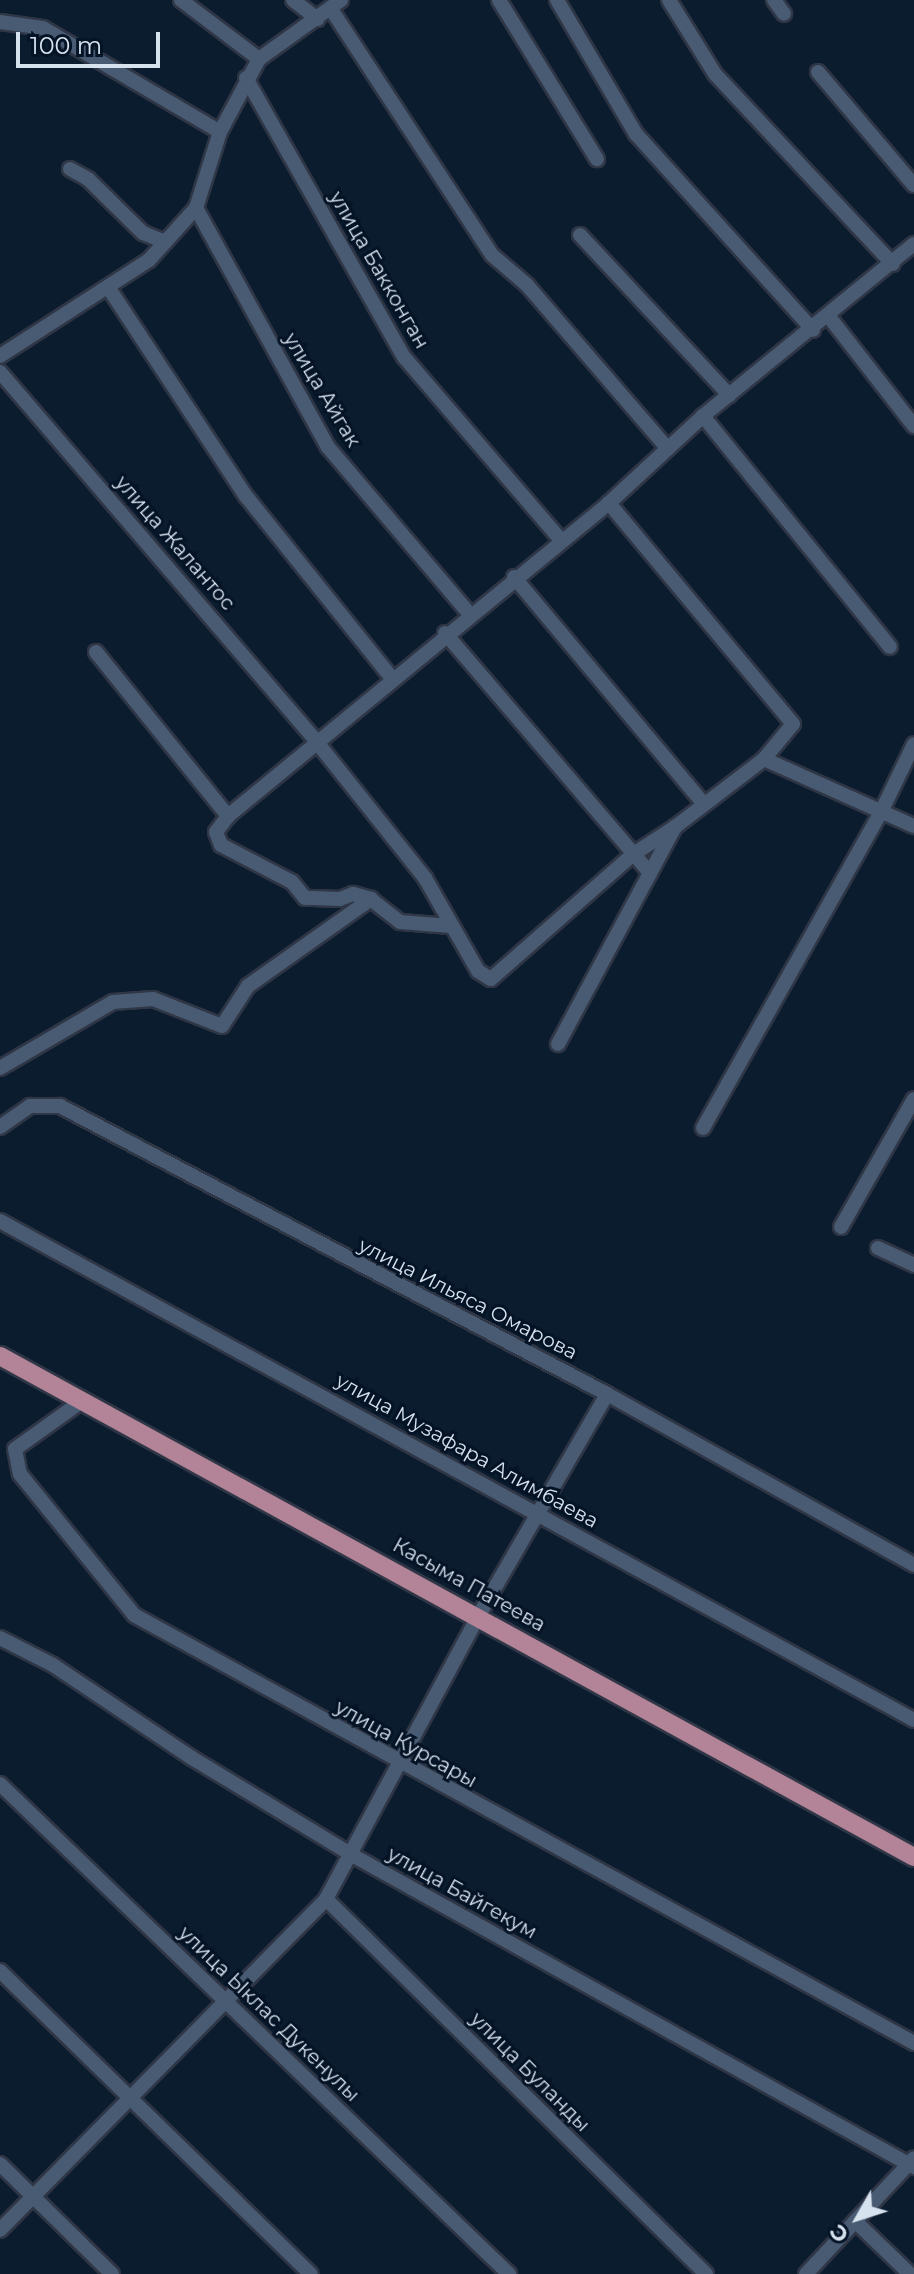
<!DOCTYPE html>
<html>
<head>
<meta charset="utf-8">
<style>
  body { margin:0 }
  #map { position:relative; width:914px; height:2274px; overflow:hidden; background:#0b1c2f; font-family:Montserrat,sans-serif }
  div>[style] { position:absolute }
  .roads { filter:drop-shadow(2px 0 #2f3646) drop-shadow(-2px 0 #2f3646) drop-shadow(0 2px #2f3646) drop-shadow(0 -2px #2f3646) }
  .minor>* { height:14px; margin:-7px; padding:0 7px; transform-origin:7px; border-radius:7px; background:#485b72 }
  .major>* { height:18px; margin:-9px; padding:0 9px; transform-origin:9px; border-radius:9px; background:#b38397 }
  span { translate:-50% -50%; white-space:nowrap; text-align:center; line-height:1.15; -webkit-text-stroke:6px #041325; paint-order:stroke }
  .street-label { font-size:20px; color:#d7e2ef }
  .north { position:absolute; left:818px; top:2178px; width:80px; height:80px; -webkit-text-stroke:6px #041325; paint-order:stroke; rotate:231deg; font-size:22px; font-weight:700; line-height:32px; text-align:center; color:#d7e2ef }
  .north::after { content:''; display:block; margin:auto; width:28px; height:36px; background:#d7e2ef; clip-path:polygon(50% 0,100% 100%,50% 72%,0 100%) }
  .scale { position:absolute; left:16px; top:32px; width:144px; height:36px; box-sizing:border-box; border:4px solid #d7e2ef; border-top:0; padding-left:10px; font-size:24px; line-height:28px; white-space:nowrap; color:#d7e2ef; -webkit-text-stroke:6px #041325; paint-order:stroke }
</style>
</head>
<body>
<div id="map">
  <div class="roads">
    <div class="minor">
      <i style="left:181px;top:0;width:98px;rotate:37.1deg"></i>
      <i style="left:293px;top:0;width:31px;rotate:38deg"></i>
      <i style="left:499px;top:0;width:187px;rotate:58.4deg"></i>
      <i style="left:557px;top:0;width:156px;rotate:59.5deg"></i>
      <i style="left:636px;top:134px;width:264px;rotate:47.9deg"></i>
      <i style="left:669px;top:0;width:87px;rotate:58.1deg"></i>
      <i style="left:715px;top:74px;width:260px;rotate:46.9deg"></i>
      <i style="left:774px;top:0;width:17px;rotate:54deg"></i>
      <i style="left:331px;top:9px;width:294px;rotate:56.8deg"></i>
      <i style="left:492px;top:255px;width:46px;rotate:40.6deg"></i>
      <i style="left:527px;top:285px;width:216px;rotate:49.3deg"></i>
      <i style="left:0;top:22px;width:43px;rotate:7.9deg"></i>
      <i style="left:43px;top:28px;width:205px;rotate:30.4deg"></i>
      <i style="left:818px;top:72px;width:148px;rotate:49.7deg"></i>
      <i style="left:246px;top:78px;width:321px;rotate:60.5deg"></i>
      <i style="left:404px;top:357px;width:241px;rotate:49.4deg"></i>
      <i style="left:70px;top:169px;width:21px;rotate:29deg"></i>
      <i style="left:88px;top:179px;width:77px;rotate:44.5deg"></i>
      <i style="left:143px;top:233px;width:24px;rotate:22deg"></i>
      <i style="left:196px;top:208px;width:273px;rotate:61.1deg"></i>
      <i style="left:328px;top:447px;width:218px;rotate:49.7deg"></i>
      <i style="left:580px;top:235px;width:219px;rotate:47deg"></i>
      <i style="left:108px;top:287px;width:250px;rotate:56.6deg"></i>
      <i style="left:246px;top:496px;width:233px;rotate:51.3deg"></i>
      <i style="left:830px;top:318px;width:137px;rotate:52.1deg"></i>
      <i style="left:0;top:356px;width:177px;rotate:-32.8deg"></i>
      <i style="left:149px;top:260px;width:70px;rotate:-47.9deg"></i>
      <i style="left:196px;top:208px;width:80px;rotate:-72.5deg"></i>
      <i style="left:220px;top:132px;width:83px;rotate:-61.9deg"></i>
      <i style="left:259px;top:59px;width:101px;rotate:-35.7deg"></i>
      <i style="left:0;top:372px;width:486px;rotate:49.4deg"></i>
      <i style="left:316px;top:741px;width:175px;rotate:51.5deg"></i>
      <i style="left:425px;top:878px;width:107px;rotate:60.3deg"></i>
      <i style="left:478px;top:971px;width:15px;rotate:32deg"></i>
      <i style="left:491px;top:979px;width:188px;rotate:-41.3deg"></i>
      <i style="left:632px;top:855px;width:51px;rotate:-33.1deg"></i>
      <i style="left:703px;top:416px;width:297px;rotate:51deg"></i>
      <i style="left:514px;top:577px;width:293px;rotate:50.1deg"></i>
      <i style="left:445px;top:633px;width:316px;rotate:49.5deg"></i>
      <i style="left:96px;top:652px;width:211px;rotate:51.2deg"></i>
      <i style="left:764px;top:759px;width:164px;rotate:24.1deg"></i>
      <i style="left:451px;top:926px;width:51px;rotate:-175.5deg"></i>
      <i style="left:400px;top:922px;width:37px;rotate:-142deg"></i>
      <i style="left:371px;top:899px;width:19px;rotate:-164deg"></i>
      <i style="left:353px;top:894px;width:14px;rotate:159deg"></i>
      <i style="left:340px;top:899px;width:35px;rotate:-178deg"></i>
      <i style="left:305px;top:898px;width:21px;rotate:-129deg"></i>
      <i style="left:292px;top:882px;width:80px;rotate:-152.5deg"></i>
      <i style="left:221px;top:845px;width:14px;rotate:-111deg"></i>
      <i style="left:216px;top:832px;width:20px;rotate:-53deg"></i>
      <i style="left:228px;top:816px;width:493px;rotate:-39.4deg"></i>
      <i style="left:609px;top:503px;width:128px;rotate:-42.8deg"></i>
      <i style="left:703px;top:416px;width:272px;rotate:-39.2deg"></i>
      <i style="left:558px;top:1044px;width:247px;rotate:-61.7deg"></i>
      <i style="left:675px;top:827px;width:112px;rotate:-37.4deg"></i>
      <i style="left:764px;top:759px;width:45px;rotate:-50.4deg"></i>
      <i style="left:793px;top:724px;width:288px;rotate:-129.8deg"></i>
      <i style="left:0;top:1068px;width:131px;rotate:-30.3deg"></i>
      <i style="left:113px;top:1002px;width:40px;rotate:-4.3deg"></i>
      <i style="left:153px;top:999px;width:74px;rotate:21.4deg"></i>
      <i style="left:222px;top:1026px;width:48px;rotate:-57deg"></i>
      <i style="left:248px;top:986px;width:151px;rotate:-35.3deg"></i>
      <i style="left:0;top:1127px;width:37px;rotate:-35deg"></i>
      <i style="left:30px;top:1106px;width:30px"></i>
      <i style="left:60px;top:1106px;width:618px;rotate:27.77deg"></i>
      <i style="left:607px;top:1394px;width:351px;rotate:29.1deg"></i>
      <i style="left:703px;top:1128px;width:365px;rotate:-60.6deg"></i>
      <i style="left:882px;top:810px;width:73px;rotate:-64.1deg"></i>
      <i style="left:0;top:1221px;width:1041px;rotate:28.63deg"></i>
      <i style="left:841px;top:1227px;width:147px;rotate:-60.3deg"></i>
      <i style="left:878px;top:1248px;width:40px;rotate:25deg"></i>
      <i style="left:82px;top:1401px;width:82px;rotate:144.4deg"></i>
      <i style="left:15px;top:1449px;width:25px;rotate:79deg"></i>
      <i style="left:20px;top:1474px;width:181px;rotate:51deg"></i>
      <i style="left:134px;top:1615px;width:890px;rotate:28.75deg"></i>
      <i style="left:0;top:1638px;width:59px;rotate:27deg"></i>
      <i style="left:53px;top:1665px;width:167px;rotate:33.8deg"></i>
      <i style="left:192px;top:1758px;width:187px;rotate:31.2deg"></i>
      <i style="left:352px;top:1855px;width:643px;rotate:29.04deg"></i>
      <i style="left:0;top:1784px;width:707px;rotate:43.91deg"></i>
      <i style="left:326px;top:1899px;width:534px;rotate:44.62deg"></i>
      <i style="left:0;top:1971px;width:434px;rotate:44.3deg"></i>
      <i style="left:0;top:2164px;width:157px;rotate:44.5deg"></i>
      <i style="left:855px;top:2221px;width:76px;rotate:43.9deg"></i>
      <i style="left:0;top:2230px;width:465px;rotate:-45.4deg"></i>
      <i style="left:326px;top:1899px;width:323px;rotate:-61.7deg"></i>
      <i style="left:479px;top:1615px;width:255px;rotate:-59.9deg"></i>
      <i style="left:806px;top:2274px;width:158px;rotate:-47deg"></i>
    </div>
    <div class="major">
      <i style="left:0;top:1356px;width:1042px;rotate:28.73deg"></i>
    </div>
  </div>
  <div class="street-label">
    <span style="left:379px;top:270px;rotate:60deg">улица Бакконган</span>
    <span style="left:322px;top:390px;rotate:59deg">улица Айгак</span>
    <span style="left:175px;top:543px;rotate:49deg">улица Жалантос</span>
    <span style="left:468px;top:1299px;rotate:27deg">улица Ильяса Омарова</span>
    <span style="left:467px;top:1451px;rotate:29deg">улица Музафара Алимбаева</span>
    <span style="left:469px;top:1585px;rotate:29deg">Касыма Патеева</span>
    <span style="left:406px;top:1744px;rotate:29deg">улица Курсары</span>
    <span style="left:462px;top:1893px;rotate:29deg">улица Байгекум</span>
    <span style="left:269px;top:2014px;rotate:44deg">улица Ыклас Дукенулы</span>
    <span style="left:530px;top:2072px;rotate:45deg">улица Буланды</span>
  </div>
  <div class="north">С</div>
  <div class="scale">100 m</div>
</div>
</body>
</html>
